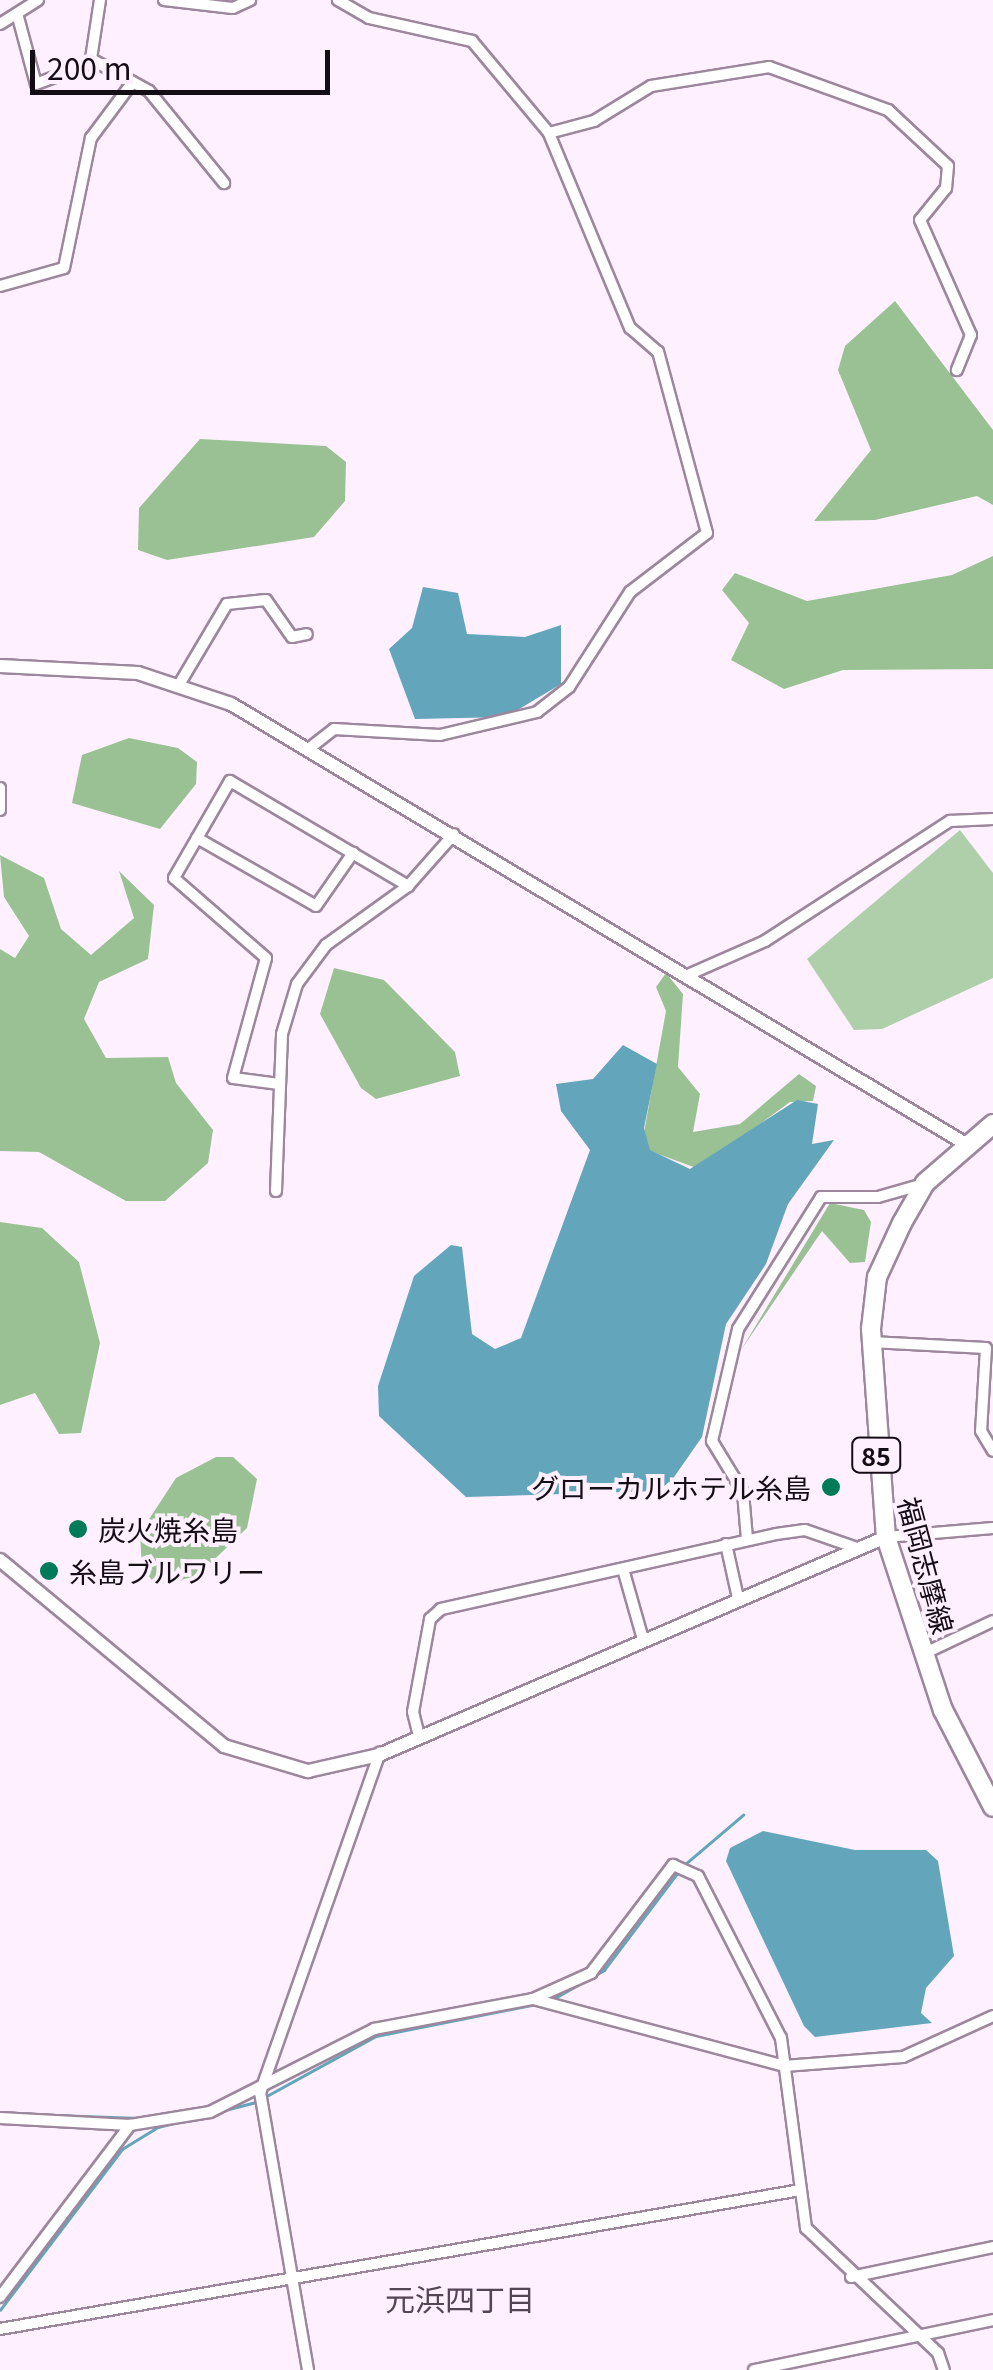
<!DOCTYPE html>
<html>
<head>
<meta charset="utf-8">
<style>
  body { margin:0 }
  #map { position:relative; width:993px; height:2370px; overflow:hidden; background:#fef0ff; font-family:Georgia,"Noto Sans JP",serif }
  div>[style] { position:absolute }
  .green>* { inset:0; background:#afcfab }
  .forest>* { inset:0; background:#9ac194 }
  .water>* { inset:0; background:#63a5bb }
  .stream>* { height:2.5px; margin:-1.25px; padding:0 1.25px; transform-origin:1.25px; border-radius:1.25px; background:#63a5bb }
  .roads { filter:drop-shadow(2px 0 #9c879d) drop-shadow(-2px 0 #9c879d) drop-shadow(0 2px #9c879d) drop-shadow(0 -2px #9c879d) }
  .minor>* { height:10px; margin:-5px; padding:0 5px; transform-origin:5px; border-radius:5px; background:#fff }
  .tertiary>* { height:12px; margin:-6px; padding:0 6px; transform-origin:6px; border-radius:6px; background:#fff }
  .primary>* { height:18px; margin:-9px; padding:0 9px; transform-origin:9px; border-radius:9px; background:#fff }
  .dots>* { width:28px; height:28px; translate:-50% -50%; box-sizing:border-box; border:5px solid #fef0ff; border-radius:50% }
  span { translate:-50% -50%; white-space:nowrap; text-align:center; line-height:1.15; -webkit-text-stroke:8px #fef0ff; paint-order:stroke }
  .shield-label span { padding:2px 8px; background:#fef0ff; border:2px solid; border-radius:8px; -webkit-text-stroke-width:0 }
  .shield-label { font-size:25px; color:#150d15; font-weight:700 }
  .poi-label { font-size:28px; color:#150d15 }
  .right { translate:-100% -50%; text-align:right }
  .left { translate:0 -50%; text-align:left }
  .street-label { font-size:28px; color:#150d15 }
  .neighbourhood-label { font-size:30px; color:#554356 }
  .scale { position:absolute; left:30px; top:50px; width:300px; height:45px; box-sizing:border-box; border:5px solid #150d15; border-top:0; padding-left:12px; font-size:30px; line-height:35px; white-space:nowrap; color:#150d15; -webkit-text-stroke:8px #fef0ff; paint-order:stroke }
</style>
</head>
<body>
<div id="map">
  <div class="green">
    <i style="clip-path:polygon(960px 830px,993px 873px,993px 978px,882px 1029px,854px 1030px,807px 959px)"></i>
  </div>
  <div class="forest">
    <i style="clip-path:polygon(895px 301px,993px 430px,993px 505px,977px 496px,875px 520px,814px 521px,871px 450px,838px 370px,845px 346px)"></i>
    <i style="clip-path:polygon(200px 439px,326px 446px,346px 462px,345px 501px,314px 537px,167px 560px,138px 550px,139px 508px)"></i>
    <i style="clip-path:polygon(993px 556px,993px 669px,843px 670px,784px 689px,731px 660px,749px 623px,722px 590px,735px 573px,807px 601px,952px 575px)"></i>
    <i style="clip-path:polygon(129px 738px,178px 748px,197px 762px,196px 784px,160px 829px,72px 803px,82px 755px)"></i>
    <i style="clip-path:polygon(0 855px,44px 878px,61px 929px,91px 955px,134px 918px,119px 871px,154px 905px,148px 959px,99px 982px,84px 1019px,106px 1058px,168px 1057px,176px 1083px,213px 1130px,208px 1163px,165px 1201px,126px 1201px,39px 1152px,0 1151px,0 949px,15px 958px,29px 936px,4px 897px)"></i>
    <i style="clip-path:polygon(334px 968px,384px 980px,455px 1052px,460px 1076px,376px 1099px,361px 1088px,320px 1014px)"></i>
    <i style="clip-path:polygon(666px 973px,683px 994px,678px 1067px,700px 1094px,693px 1132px,740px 1124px,799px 1074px,816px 1086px,813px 1101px,790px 1102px,699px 1169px,650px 1151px,643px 1138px,666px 1011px,656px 987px)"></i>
    <i style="clip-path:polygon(830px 1203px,864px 1210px,871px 1222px,865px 1262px,850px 1263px,822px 1231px,741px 1350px)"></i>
    <i style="clip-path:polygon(0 1222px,42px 1228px,79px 1262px,100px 1343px,81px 1433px,59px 1434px,35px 1393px,0 1405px)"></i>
    <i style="clip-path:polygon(216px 1457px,233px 1457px,257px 1479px,247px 1528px,195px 1578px,156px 1585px,142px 1568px,140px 1533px,176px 1478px)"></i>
  </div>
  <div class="water">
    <i style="clip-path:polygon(423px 587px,458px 593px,467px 634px,525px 637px,561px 625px,561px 684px,506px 717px,415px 719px,389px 649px,412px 628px)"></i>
    <i style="clip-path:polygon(623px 1045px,657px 1064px,644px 1128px,650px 1150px,690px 1169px,797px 1100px,818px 1104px,812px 1144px,834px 1140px,788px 1204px,766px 1264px,726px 1324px,702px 1437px,672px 1480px,658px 1491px,466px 1497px,379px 1416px,378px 1386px,414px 1276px,451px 1245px,462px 1247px,472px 1334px,495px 1349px,521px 1338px,590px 1150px,561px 1111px,556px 1084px,593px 1079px)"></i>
    <i style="clip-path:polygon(763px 1831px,855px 1850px,926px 1850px,938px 1861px,954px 1956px,926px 1988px,921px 2013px,932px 2023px,815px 2037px,804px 2026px,726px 1861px,730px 1848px)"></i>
  </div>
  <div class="stream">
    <i style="left:683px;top:1866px;width:79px;rotate:-40.4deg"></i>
    <i style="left:553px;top:1999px;width:59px;rotate:-29.6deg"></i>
    <i style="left:604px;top:1970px;width:123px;rotate:-52.9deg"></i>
    <i style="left:263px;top:2098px;width:129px;rotate:-28.8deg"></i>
    <i style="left:376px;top:2036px;width:163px;rotate:-11.3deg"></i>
    <i style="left:27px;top:2114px;width:112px;rotate:2deg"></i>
    <i style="left:0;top:2310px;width:202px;rotate:-52.8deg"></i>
    <i style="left:122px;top:2149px;width:42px;rotate:-31.4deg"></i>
    <i style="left:158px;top:2127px;width:101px;rotate:-14.3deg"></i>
  </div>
  <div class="roads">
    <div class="minor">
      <i style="left:100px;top:0;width:60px;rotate:98.7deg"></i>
      <i style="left:91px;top:59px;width:66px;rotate:28.9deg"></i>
      <i style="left:149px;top:91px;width:119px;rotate:50.8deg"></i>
      <i style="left:164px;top:0;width:69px;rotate:6.6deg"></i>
      <i style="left:233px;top:8px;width:19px;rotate:-25deg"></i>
      <i style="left:18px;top:17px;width:69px;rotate:75deg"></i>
      <i style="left:36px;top:84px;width:62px;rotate:-20.8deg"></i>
      <i style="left:0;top:24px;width:45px;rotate:-32.3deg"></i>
      <i style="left:549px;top:133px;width:47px;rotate:-14.9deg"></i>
      <i style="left:594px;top:121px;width:67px;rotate:-31.6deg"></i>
      <i style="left:651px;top:86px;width:120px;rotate:-9.1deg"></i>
      <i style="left:769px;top:67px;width:127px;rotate:19.9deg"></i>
      <i style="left:888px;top:110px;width:82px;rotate:43deg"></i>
      <i style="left:948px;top:166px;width:22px;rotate:95deg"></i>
      <i style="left:946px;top:188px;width:41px;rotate:129.1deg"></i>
      <i style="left:920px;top:220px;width:126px;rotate:66.1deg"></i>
      <i style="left:971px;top:335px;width:38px;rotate:112deg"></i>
      <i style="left:0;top:286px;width:66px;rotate:-15.7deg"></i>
      <i style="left:64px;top:268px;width:133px;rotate:-78.3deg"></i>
      <i style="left:91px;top:138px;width:69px;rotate:-53.3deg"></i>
      <i style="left:180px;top:683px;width:92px;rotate:-59.3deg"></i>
      <i style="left:227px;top:604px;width:39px;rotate:-6deg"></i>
      <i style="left:266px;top:600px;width:45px;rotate:54.9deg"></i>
      <i style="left:292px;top:637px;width:15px;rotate:-11deg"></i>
      <i style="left:311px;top:747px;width:29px;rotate:-38deg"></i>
      <i style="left:334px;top:729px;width:106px;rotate:3.2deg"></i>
      <i style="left:440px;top:735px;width:100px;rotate:-13.3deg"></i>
      <i style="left:537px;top:712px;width:41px;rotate:-38deg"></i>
      <i style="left:569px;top:687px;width:113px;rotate:-57.3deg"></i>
      <i style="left:630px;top:592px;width:97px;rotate:-37.5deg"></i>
      <i style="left:707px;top:533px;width:188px;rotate:-105.1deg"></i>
      <i style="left:658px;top:352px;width:37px;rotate:-139deg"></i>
      <i style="left:630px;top:328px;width:211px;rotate:-112.6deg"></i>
      <i style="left:549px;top:133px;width:120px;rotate:-129.9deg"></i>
      <i style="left:472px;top:41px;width:106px;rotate:-167.4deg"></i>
      <i style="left:369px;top:18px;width:36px;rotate:-150deg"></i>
      <i style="left:0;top:788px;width:22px;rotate:90deg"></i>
      <i style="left:197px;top:838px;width:137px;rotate:29.7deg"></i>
      <i style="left:316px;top:906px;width:65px;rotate:-55.1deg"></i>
      <i style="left:690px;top:974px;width:82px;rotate:-23.7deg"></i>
      <i style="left:765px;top:941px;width:221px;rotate:-33deg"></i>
      <i style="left:950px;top:821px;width:43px;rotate:-2.7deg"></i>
      <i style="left:279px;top:1084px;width:46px;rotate:-172.6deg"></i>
      <i style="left:233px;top:1078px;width:124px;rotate:-74.6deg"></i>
      <i style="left:266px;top:958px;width:122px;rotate:-139deg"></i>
      <i style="left:174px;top:878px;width:112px;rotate:-60deg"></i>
      <i style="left:230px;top:781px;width:207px;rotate:30.5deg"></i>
      <i style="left:276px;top:1191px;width:157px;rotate:-87.8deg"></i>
      <i style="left:282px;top:1034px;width:52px;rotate:-73.3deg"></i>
      <i style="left:297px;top:984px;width:49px;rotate:-53.4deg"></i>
      <i style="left:326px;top:945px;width:101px;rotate:-35.7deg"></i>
      <i style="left:408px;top:886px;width:69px;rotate:-48.5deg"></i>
      <i style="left:871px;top:1342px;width:115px;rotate:3deg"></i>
      <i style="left:986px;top:1348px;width:83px;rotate:93.4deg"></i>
      <i style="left:981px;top:1431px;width:23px;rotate:59deg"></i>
      <i style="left:886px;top:1537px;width:107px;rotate:-4.8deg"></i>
      <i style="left:747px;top:1539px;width:47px;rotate:-94.9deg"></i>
      <i style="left:743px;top:1492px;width:60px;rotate:-121.3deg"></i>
      <i style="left:712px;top:1441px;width:115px;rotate:-76.9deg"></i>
      <i style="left:738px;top:1329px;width:156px;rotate:-57.8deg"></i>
      <i style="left:821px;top:1197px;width:57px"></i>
      <i style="left:878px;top:1197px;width:48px;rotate:-15.8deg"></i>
      <i style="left:726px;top:1544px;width:55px;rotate:77.5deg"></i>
      <i style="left:623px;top:1569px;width:73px;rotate:74.1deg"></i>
      <i style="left:923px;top:1654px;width:77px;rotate:-25.2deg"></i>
      <i style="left:419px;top:1736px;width:25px;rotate:-104deg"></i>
      <i style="left:413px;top:1712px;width:95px;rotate:-79.6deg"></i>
      <i style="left:430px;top:1619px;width:15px;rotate:-42deg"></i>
      <i style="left:441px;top:1609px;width:343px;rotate:-12.6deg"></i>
      <i style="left:776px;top:1534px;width:29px;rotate:-8deg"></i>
      <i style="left:805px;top:1530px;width:55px;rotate:19.1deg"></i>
      <i style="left:533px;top:1999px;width:260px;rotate:14.9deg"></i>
      <i style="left:784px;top:2066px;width:119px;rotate:-4.3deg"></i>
      <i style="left:903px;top:2057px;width:99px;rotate:-24.5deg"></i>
      <i style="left:0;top:2118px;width:130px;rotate:3.1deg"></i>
      <i style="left:130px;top:2125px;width:81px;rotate:-9.2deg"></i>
      <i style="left:210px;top:2112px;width:184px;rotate:-26.8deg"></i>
      <i style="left:374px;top:2029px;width:162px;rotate:-10.7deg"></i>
      <i style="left:533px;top:1999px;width:64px;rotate:-24.1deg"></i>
      <i style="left:591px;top:1973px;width:136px;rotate:-52.8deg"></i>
      <i style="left:673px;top:1865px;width:27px;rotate:24deg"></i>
      <i style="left:698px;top:1876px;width:182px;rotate:62.9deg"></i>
      <i style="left:781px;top:2038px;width:192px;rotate:82.5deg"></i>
      <i style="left:806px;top:2228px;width:182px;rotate:43.4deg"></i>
      <i style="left:938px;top:2353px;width:18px;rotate:71deg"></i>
      <i style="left:851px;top:2277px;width:145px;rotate:-11.9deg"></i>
      <i style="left:0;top:2297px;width:216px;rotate:-52.9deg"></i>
      <i style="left:0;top:2329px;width:807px;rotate:-9.85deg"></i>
      <i style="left:308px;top:2370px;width:281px;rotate:-99.8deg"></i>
      <i style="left:260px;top:2093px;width:361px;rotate:-70.6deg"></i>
      <i style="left:754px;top:2370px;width:244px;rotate:-11.8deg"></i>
    </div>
    <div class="tertiary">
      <i style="left:0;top:666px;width:138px;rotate:2.9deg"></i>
      <i style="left:138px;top:673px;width:98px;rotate:18.4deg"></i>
      <i style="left:231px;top:704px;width:857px;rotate:30.91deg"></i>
      <i style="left:0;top:1560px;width:291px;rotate:39.7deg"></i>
      <i style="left:224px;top:1746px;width:88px;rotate:16.6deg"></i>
      <i style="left:308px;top:1771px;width:73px;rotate:-12.7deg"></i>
      <i style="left:379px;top:1755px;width:552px;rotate:-23.27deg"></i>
    </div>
    <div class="primary">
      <i style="left:993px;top:1124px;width:90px;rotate:139.1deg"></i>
      <i style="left:925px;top:1183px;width:46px;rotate:119.9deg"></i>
      <i style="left:902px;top:1223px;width:60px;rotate:114.8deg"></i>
      <i style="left:877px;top:1277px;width:52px;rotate:96.6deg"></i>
      <i style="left:871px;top:1329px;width:209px;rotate:85.9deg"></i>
      <i style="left:886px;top:1537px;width:182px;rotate:71.8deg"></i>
      <i style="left:943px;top:1710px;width:109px;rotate:62.7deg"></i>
    </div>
  </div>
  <div class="dots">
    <i style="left:831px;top:1487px;background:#007b59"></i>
    <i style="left:78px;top:1529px;background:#007b59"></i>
    <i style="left:49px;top:1571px;background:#007b59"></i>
  </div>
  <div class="shield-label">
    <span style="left:876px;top:1455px">85</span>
  </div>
  <div class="poi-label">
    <span class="right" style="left:811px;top:1487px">グローカルホテル糸島</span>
    <span class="left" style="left:98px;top:1529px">炭火焼糸島</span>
    <span class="left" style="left:69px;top:1571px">糸島ブルワリー</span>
  </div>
  <div class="street-label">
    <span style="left:927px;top:1565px;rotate:75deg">福岡志摩線</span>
  </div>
  <div class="neighbourhood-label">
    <span style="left:460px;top:2298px">元浜四丁目</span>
  </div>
  <div class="scale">200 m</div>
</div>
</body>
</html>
